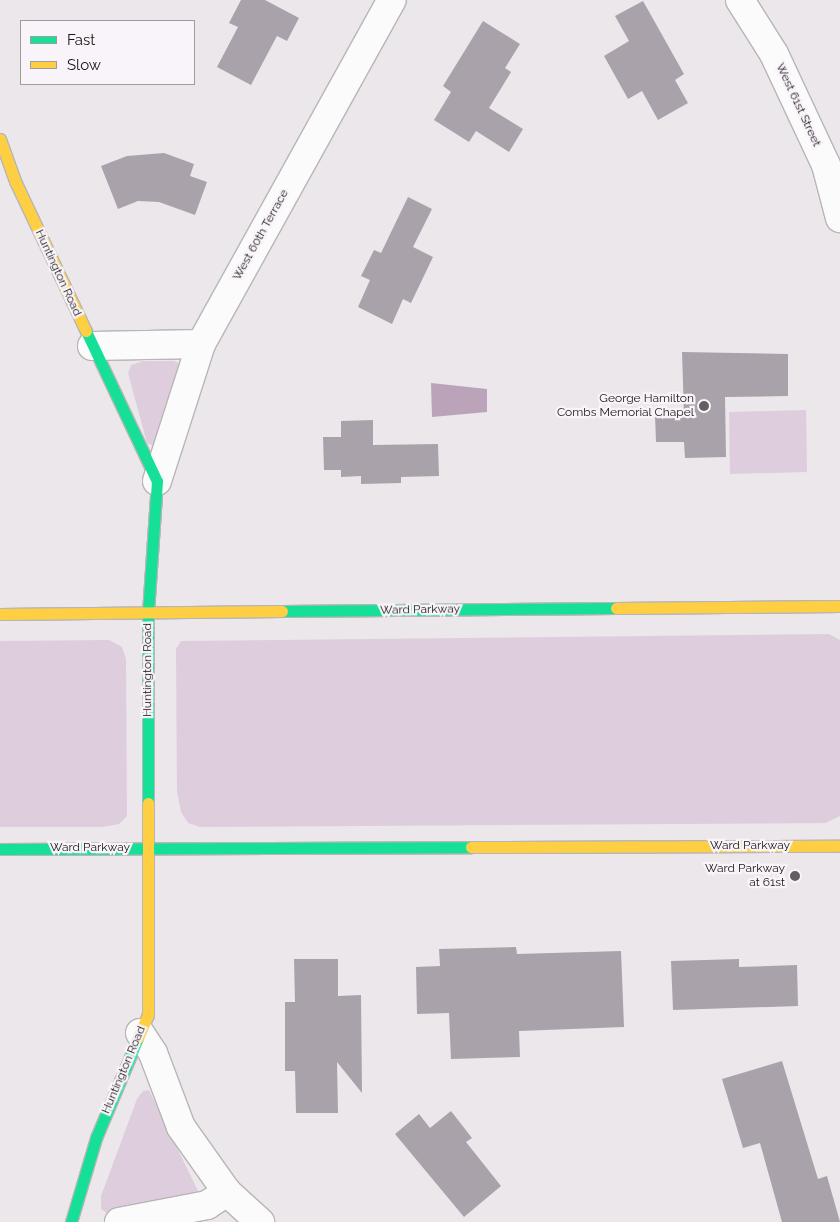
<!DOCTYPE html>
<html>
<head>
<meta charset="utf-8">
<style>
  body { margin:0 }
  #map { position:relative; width:840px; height:1222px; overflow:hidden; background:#ebe7ea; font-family:Raleway,sans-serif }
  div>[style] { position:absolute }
  .green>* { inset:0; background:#decedd }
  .water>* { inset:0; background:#bba4ba }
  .building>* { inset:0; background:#aaa2aa }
  .roads { filter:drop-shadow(1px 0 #b8b5b7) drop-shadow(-1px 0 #b8b5b7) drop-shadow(0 1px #b8b5b7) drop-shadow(0 -1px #b8b5b7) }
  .street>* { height:28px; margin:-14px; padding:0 14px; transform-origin:14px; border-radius:14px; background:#fcfbfc }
  .fast>* { height:11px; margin:-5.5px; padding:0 5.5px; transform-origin:5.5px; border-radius:5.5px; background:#16e098 }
  .slow>* { height:11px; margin:-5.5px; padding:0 5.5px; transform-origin:5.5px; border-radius:5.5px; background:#ffcf43 }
  .dots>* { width:14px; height:14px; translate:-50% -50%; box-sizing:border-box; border:2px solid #f9f4f9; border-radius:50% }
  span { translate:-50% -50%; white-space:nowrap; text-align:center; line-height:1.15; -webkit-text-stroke:4.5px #f9f4f9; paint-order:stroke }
  .street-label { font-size:12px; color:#181617 }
  .poi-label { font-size:12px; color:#181617 }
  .right { translate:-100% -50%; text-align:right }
  .legend { position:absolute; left:20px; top:20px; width:175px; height:65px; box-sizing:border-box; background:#f9f4f9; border:1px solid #9f9b9f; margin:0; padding:6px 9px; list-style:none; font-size:15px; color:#181617 }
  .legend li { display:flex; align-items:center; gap:10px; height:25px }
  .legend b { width:25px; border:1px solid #9f9b9f }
</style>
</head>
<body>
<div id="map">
  <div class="green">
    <i style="clip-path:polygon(143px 361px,174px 361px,181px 364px,154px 446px,147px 443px,128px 373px,131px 365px)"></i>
    <i style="clip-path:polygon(806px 410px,807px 472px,730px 474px,729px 412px)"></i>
    <i style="clip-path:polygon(829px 634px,840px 640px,840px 816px,825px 823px,200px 827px,188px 823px,181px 812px,177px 792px,176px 649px,181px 641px)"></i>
    <i style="clip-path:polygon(109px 640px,122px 647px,126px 659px,127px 816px,119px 824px,103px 827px,0 827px,0 641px)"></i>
    <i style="clip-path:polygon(149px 1090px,198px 1191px,192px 1198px,108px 1214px,101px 1209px,101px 1196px,137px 1099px,143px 1091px)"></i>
  </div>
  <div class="water">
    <i style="clip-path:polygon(431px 383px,487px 389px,487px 412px,432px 417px)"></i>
  </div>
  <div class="building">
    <i style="clip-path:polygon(241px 0,265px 0,299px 18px,287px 41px,277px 36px,251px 85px,217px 67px,238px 27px,229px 23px)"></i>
    <i style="clip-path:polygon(643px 1px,684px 74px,675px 80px,688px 103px,658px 120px,642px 91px,628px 99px,604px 56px,629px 41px,615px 16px)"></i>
    <i style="clip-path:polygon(483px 21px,520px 44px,505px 68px,511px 72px,489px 108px,523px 129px,509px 152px,476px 131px,469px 142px,434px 120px,451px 92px,443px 86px)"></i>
    <i style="clip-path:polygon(164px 153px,194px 164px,190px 176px,207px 182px,195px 215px,159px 202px,138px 201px,118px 209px,101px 166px,127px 156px)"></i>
    <i style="clip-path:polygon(408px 197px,432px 209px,413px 247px,433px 257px,411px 303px,403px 299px,392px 324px,358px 307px,370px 280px,361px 276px,374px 250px,381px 253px)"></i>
    <i style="clip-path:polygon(682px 352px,788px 354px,788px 396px,725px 397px,726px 457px,685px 458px,684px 442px,656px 442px,655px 415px,684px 415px)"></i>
    <i style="clip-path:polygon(373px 420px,373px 445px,438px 444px,439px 476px,401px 477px,401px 483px,361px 484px,361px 476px,341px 477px,341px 470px,324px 470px,323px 437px,341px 437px,341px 421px)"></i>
    <i style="clip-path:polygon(516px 947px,517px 954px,621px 951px,624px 1027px,519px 1031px,520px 1057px,451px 1059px,449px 1013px,417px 1014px,416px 967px,440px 966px,439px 949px)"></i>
    <i style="clip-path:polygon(294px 959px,338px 959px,338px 996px,361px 995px,362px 1093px,337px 1062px,338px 1113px,296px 1113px,295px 1071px,285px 1071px,285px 1002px,295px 1002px)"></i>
    <i style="clip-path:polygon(739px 959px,739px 967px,797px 965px,798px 1006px,673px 1010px,671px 961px)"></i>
    <i style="clip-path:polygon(782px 1061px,818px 1179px,827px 1176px,840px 1222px,782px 1222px,760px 1143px,743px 1148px,722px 1079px)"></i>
    <i style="clip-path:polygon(451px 1111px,472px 1138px,466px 1142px,501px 1186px,464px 1217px,395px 1134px,419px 1114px,430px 1128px)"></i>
  </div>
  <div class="roads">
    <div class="street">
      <i style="left:740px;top:0;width:64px;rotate:57.8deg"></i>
      <i style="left:774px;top:54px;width:123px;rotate:64.9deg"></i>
      <i style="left:826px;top:165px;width:55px;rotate:75.2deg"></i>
      <i style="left:92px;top:346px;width:109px;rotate:-1.1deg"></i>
      <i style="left:157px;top:481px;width:144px;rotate:-72.2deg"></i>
      <i style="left:201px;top:344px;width:393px;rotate:-61deg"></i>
      <i style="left:140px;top:1033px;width:24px;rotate:57deg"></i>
      <i style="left:153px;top:1053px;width:79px;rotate:69.3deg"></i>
      <i style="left:181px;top:1127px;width:80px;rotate:54.7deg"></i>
      <i style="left:227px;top:1192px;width:45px;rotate:42.3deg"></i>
      <i style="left:119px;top:1222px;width:90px;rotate:-10.9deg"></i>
      <i style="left:207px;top:1205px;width:24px;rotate:-33deg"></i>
    </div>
    <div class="fast">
      <i style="left:86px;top:331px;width:166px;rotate:64.7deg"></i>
      <i style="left:157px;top:481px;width:132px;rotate:93.9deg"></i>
      <i style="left:148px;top:613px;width:190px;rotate:90deg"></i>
      <i style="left:282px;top:611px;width:334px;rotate:-0.5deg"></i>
      <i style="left:0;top:849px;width:471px;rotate:-0.2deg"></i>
      <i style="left:71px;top:1222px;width:88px;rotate:-73.4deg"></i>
      <i style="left:96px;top:1138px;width:108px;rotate:-67.2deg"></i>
    </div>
    <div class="slow">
      <i style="left:0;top:139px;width:45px;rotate:70.3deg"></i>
      <i style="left:15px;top:181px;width:166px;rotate:64.7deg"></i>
      <i style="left:616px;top:608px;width:224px;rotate:-0.5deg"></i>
      <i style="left:0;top:614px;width:282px;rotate:-0.6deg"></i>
      <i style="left:471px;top:847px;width:369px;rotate:-0.2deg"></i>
      <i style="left:138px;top:1038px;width:25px;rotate:-67deg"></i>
      <i style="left:148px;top:1015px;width:212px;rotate:-90deg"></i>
    </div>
  </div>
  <div class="dots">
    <i style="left:704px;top:406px;background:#625f61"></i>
    <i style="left:795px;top:876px;background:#625f61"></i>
  </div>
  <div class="street-label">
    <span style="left:798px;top:105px;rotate:65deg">West 61st Street</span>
    <span style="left:261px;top:235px;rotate:-61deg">West 60th Terrace</span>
    <span style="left:58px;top:273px;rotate:65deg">Huntington Road</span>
    <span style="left:420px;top:610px;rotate:-1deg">Ward Parkway</span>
    <span style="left:148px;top:670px;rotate:-90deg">Huntington Road</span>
    <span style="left:750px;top:846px">Ward Parkway</span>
    <span style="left:90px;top:848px">Ward Parkway</span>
    <span style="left:124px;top:1070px;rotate:-67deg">Huntington Road</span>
  </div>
  <div class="poi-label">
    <span class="right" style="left:694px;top:406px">George Hamilton<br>Combs Memorial Chapel</span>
    <span class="right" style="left:785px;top:876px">Ward Parkway<br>at 61st</span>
  </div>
  <ul class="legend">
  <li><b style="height:6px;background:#16e098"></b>Fast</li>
  <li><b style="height:6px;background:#ffcf43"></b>Slow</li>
  </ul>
</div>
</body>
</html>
